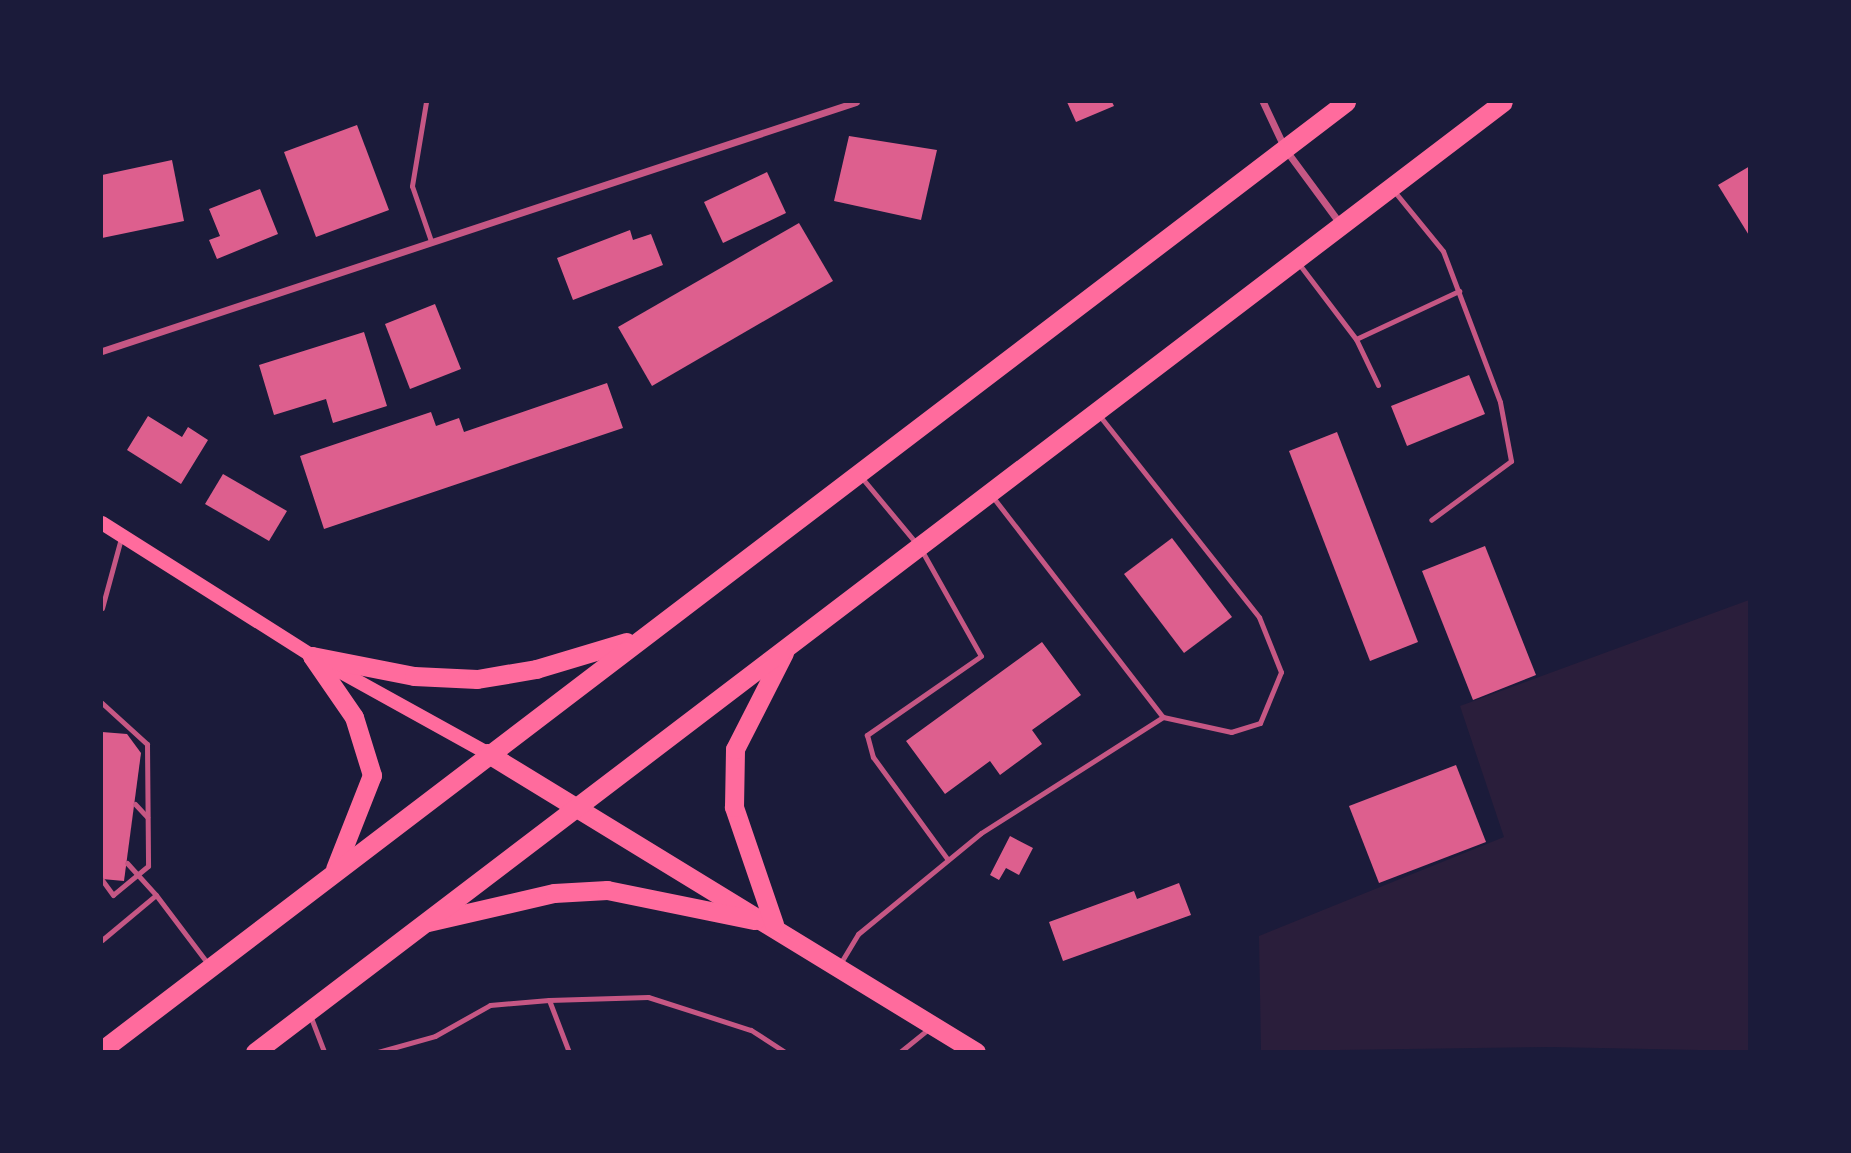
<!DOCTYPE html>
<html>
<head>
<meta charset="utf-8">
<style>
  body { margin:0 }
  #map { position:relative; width:1851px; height:1153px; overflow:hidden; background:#1b1b3a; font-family:"Public Sans",sans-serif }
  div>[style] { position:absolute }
  .green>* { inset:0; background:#2a1e3b }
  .building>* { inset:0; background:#dd5f8e }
  .service>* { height:5px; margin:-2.5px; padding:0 2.5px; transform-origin:2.5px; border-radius:2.5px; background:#c65784 }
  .minor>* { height:7px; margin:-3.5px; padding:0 3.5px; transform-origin:3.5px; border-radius:3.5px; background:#c65784 }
  .secondary>* { height:14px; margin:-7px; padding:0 7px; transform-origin:7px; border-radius:7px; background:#ff6b9d }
  .trunk>* { height:19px; margin:-9.5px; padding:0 9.5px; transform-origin:9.5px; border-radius:9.5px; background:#ff6b9d }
  span { translate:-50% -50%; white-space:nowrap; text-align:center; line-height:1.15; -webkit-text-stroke:5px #1b1b3a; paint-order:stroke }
  .frame { position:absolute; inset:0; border:103px solid #1b1b3a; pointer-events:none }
</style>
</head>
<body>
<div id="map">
  <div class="green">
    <i style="clip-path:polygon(1749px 600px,1749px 1051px,1551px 1047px,1261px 1051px,1259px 936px,1504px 837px,1460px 706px)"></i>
  </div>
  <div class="building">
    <i style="clip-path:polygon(1067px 102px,1112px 102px,1114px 106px,1076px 122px)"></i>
    <i style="clip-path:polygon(357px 125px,389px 210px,316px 237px,284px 152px)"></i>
    <i style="clip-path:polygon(849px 136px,937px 150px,921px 220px,834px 201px)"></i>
    <i style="clip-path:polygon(172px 160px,184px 221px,102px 238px,102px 175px)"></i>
    <i style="clip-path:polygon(1750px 166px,1750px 237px,1718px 185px)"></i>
    <i style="clip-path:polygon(767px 172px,786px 213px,723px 243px,704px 202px)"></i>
    <i style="clip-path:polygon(260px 189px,278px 234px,217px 259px,209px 240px,220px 236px,209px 209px)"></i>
    <i style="clip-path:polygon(799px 223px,833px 281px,652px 386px,618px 327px)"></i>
    <i style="clip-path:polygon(630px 230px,633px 240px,651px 234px,663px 265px,573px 300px,557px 258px)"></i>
    <i style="clip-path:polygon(435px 304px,461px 369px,410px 389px,385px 324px)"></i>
    <i style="clip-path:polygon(364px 332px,387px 406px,333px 423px,326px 399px,274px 415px,259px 365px)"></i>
    <i style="clip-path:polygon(1469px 375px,1485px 414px,1407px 446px,1391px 406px)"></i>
    <i style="clip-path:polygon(607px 383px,623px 428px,324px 529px,300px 456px,431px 412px,436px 426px,459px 418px,464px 432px)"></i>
    <i style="clip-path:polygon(148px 416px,182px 437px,188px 427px,208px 440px,181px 484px,127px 450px)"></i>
    <i style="clip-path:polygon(1337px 432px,1418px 642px,1370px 661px,1289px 451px)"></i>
    <i style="clip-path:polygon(223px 474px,287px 511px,269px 541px,205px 504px)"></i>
    <i style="clip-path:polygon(1172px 538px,1232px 617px,1184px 653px,1124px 574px)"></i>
    <i style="clip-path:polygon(1485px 546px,1536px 675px,1473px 700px,1422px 571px)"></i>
    <i style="clip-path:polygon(1042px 642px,1081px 695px,1032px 730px,1042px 744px,1000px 775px,990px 761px,945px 794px,906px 741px)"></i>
    <i style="clip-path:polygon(102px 732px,127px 734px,141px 753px,124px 881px,102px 879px)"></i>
    <i style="clip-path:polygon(1456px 765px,1486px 842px,1379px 883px,1349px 806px)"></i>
    <i style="clip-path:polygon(1010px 836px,1033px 848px,1019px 875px,1006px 868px,999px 880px,990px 875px)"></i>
    <i style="clip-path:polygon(1179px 883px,1191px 915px,1063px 961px,1049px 922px,1134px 891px,1137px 899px)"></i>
  </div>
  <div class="service">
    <i style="left:426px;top:102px;width:85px;rotate:99.5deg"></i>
    <i style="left:412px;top:186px;width:58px;rotate:70.9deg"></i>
    <i style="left:1394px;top:191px;width:77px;rotate:50.8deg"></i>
    <i style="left:1443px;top:251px;width:161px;rotate:69.3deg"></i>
    <i style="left:1500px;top:402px;width:60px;rotate:79.4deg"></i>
    <i style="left:1511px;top:461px;width:99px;rotate:143.6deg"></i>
    <i style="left:1299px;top:264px;width:94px;rotate:52.8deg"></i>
    <i style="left:1378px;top:385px;width:51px;rotate:-115.6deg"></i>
    <i style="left:1356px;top:339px;width:114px;rotate:-25deg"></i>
    <i style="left:862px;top:478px;width:85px;rotate:50.3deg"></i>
    <i style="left:992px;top:496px;width:279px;rotate:52.3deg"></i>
    <i style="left:1163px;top:717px;width:70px;rotate:12.4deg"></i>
    <i style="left:1231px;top:732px;width:30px;rotate:-17deg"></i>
    <i style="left:1260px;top:723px;width:55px;rotate:-67.6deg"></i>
    <i style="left:1281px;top:672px;width:59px;rotate:-111.8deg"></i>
    <i style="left:1259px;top:617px;width:258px;rotate:-128.4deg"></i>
    <i style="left:922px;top:551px;width:120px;rotate:60.7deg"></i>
    <i style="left:981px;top:656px;width:139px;rotate:145.3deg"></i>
    <i style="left:867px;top:735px;width:23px;rotate:75deg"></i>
    <i style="left:873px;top:757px;width:127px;rotate:53.9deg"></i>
    <i style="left:102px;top:608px;width:73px;rotate:-74.8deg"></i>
    <i style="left:102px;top:703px;width:61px;rotate:42.3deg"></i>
    <i style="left:147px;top:744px;width:122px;rotate:89.5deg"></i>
    <i style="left:148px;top:866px;width:45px;rotate:140.4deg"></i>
    <i style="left:113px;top:895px;width:19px;rotate:-126deg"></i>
    <i style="left:135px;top:804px;width:18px;rotate:47deg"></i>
    <i style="left:127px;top:863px;width:43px;rotate:47.8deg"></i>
    <i style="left:102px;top:940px;width:70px;rotate:-39.8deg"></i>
    <i style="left:156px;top:895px;width:88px;rotate:52.9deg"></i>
    <i style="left:840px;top:964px;width:35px;rotate:-59deg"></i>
    <i style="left:858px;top:934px;width:159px;rotate:-39.4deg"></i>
    <i style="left:981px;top:833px;width:216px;rotate:-32.5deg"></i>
    <i style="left:549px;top:1000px;width:99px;rotate:-1.7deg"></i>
    <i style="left:648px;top:997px;width:108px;rotate:17.8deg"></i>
    <i style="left:751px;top:1030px;width:40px;rotate:32.9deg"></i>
    <i style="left:310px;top:1015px;width:40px;rotate:69deg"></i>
    <i style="left:378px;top:1052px;width:59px;rotate:-15.7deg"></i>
    <i style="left:435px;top:1036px;width:63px;rotate:-29.4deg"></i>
    <i style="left:490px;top:1005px;width:59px;rotate:-4.8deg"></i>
    <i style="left:549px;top:1000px;width:56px;rotate:69deg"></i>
    <i style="left:900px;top:1052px;width:36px;rotate:-39deg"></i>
  </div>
  <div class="minor">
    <i style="left:1263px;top:102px;width:52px;rotate:64.9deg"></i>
    <i style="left:1285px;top:149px;width:94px;rotate:53.6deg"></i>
    <i style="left:102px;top:351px;width:794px;rotate:-18.28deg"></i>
  </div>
  <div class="secondary">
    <i style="left:102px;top:523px;width:249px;rotate:32.3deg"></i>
    <i style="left:312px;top:656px;width:200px;rotate:29deg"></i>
  </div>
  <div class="trunk">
    <i style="left:312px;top:656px;width:104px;rotate:11.1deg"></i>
    <i style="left:414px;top:676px;width:63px;rotate:2.7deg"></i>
    <i style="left:477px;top:679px;width:60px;rotate:-9.6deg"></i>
    <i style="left:536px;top:669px;width:94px;rotate:-16.7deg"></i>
    <i style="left:312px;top:656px;width:74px;rotate:55.5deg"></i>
    <i style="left:354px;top:717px;width:61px;rotate:72.8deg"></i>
    <i style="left:372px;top:775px;width:101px;rotate:111.5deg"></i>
    <i style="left:487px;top:753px;width:573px;rotate:31.44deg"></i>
    <i style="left:428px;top:922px;width:129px;rotate:-13deg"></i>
    <i style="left:554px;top:893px;width:53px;rotate:-3.2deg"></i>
    <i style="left:607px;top:890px;width:151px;rotate:11.5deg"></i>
    <i style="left:774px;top:924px;width:124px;rotate:-108.9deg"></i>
    <i style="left:734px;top:807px;width:58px;rotate:-89deg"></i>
    <i style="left:735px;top:749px;width:108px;rotate:-63deg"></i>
    <i style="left:102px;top:1050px;width:1564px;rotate:-37.31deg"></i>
    <i style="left:255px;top:1052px;width:1568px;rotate:-37.28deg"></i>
  </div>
  <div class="frame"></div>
</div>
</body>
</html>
